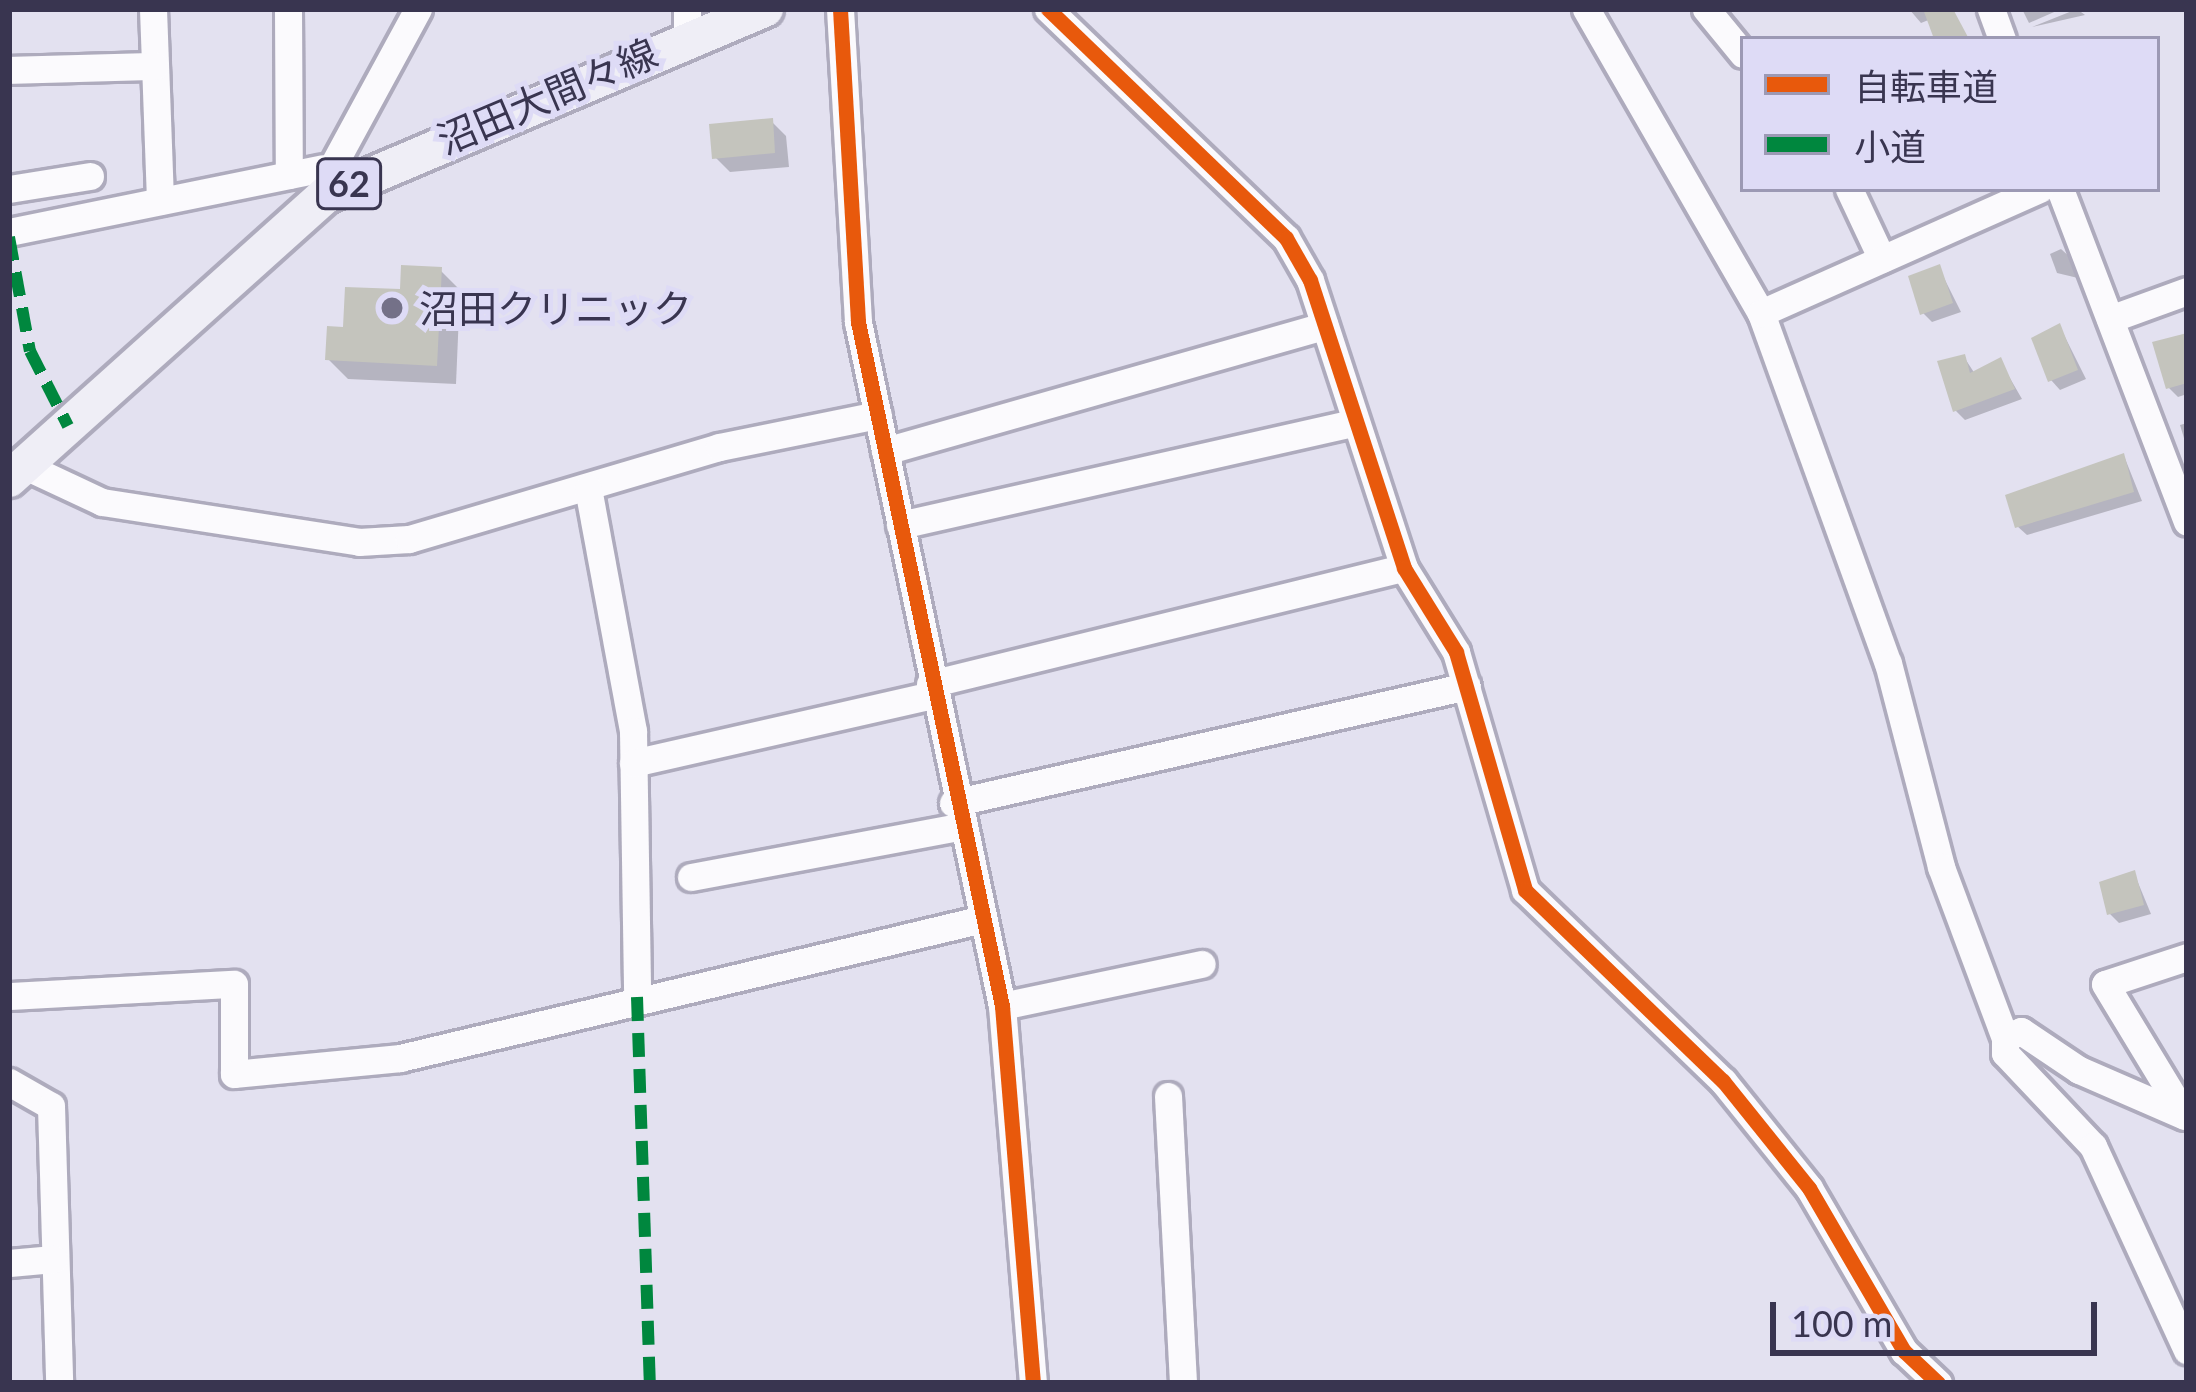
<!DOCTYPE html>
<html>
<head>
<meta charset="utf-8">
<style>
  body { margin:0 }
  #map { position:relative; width:2196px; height:1392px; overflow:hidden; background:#e3e1f0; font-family:Lato,"Noto Sans JP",sans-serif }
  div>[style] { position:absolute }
  .shadow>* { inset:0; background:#0003 }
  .building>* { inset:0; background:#c4c4bd }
  .roads { filter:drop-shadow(3px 0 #aeabbd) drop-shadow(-3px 0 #aeabbd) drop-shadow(0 3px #aeabbd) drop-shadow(0 -3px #aeabbd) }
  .minor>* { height:27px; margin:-13.5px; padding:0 13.5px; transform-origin:13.5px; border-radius:13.5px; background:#fbfafd }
  .major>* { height:36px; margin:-18px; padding:0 18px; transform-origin:18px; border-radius:18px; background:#efeef6 }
  .quiet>* { height:12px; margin-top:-6px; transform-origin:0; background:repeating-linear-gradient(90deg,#00873e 0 24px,transparent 0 36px) }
  .cycleway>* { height:15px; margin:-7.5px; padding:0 7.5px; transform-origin:7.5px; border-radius:7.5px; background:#e8590c }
  .dots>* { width:33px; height:33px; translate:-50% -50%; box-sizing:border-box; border:6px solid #dedbf6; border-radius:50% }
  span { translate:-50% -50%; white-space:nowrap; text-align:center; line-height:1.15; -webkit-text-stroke:10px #dedbf6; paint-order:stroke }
  .shield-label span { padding:3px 9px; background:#dedbf6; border:3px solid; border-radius:9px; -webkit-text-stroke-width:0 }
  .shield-label { font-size:36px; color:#393550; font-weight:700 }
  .street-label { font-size:39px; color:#393550 }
  .poi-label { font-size:39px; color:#393550 }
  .left { translate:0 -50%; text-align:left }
  .frame { position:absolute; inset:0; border:12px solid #393550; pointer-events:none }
  .legend { position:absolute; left:1740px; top:36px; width:420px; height:156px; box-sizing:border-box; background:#dedbf6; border:3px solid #9c99b4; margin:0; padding:15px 21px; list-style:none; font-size:36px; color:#393550 }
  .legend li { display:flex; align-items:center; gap:24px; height:60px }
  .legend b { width:60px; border:3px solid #9c99b4 }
  .scale { position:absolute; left:1770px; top:1302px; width:327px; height:54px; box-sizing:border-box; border:6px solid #393550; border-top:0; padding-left:15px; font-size:36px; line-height:42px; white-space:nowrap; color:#393550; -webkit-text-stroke:9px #dedbf6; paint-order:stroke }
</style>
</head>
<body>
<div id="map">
  <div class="shadow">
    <i style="clip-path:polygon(1909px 9px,1934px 9px,1936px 17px,1921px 23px)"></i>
    <i style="clip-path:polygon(2022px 9px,2061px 9px,2029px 23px)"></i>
    <i style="clip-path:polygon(2077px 9px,2085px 15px,2032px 27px)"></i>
    <i style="clip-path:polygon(771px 121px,786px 136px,789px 167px,730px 172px,715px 157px)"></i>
    <i style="clip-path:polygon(2061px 249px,2071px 258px,2078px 278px,2057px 273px,2050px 254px)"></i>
    <i style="clip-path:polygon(1939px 268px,1961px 312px,1932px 322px,1923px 313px)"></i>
    <i style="clip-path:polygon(440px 270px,460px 290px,456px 384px,348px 379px,328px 359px)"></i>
    <i style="clip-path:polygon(2060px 327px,2086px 379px,2060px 390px,2051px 380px)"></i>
    <i style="clip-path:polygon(2187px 337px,2187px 394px,2178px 397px,2169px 388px)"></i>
    <i style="clip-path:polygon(1964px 357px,1975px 374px,2000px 361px,2022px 399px,1965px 420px,1956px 411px)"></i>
    <i style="clip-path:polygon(2187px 423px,2187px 448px,2180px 425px)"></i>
    <i style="clip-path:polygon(2124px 456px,2142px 501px,2027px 535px,2017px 526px)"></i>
    <i style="clip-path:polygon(2134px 873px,2151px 914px,2119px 923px,2110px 914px)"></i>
  </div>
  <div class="building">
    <i style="clip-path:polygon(1923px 9px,1953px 9px,1969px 39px,1934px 39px)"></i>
    <i style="clip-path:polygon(773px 118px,775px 153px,712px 159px,709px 124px)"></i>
    <i style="clip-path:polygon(1940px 264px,1953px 303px,1920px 315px,1908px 276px)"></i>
    <i style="clip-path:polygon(401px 265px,442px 267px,437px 366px,325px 360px,327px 326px,343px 327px,345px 287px,400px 289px)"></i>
    <i style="clip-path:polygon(2060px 323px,2078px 370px,2048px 382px,2031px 338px)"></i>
    <i style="clip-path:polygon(2187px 333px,2187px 383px,2166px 389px,2152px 342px)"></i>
    <i style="clip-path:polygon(1965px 354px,1970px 373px,2001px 357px,2015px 389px,1953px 412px,1937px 361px)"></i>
    <i style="clip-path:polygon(2124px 453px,2134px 492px,2015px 528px,2005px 495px)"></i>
    <i style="clip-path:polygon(2135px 870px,2144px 905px,2107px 915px,2099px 882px)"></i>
  </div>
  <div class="roads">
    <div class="minor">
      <i style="left:153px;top:9px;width:192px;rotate:87.9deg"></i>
      <i style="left:288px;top:9px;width:166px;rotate:89.7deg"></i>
      <i style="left:840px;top:9px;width:314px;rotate:86.7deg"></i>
      <i style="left:858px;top:322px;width:699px;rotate:78.11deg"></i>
      <i style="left:1002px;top:1006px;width:378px;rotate:85.3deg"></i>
      <i style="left:1048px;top:9px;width:330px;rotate:43.9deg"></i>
      <i style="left:1286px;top:238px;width:48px;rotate:60.3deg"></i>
      <i style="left:1310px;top:280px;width:303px;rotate:71.9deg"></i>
      <i style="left:1404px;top:568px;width:99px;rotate:58.2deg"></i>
      <i style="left:1456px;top:652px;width:248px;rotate:73.8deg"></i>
      <i style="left:1525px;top:890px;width:275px;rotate:44deg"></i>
      <i style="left:1723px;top:1081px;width:137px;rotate:51.2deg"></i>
      <i style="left:1809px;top:1188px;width:189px;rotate:59.8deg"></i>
      <i style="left:1904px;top:1351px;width:47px;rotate:43.3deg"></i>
      <i style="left:1586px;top:9px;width:351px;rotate:60.1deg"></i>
      <i style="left:1761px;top:313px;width:372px;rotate:70.1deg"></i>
      <i style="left:1888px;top:663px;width:211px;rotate:75.4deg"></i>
      <i style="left:1941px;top:867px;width:183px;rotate:69.5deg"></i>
      <i style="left:1706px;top:9px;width:58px;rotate:50.6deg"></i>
      <i style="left:1991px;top:9px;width:32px;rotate:70deg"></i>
      <i style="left:687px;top:36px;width:27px;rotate:-90deg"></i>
      <i style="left:9px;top:70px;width:146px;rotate:-1.6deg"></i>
      <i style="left:324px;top:182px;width:197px;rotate:-61.5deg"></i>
      <i style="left:9px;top:189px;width:82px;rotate:-9.1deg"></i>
      <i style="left:1849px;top:189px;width:77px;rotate:64.8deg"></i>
      <i style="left:2060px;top:189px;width:356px;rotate:69.1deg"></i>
      <i style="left:9px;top:232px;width:320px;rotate:-11.5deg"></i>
      <i style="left:1761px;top:313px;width:305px;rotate:-24deg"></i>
      <i style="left:2110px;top:319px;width:82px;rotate:-20deg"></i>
      <i style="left:885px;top:451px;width:457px;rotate:-15.9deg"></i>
      <i style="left:23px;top:465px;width:87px;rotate:25.1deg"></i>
      <i style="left:102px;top:502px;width:260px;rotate:8.8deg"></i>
      <i style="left:359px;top:542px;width:50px;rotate:-3.4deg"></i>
      <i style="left:409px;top:539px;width:323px;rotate:-16.5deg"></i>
      <i style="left:719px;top:447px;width:162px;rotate:-11.4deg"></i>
      <i style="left:588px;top:488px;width:247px;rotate:79.5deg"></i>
      <i style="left:633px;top:731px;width:266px;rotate:89.1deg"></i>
      <i style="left:900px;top:525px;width:467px;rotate:-12.7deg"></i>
      <i style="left:930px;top:684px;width:488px;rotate:-13.8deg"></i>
      <i style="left:633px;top:763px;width:307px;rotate:-12.8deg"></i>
      <i style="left:953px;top:803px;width:527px;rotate:-12.82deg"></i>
      <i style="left:691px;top:877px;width:272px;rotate:-10.6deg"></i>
      <i style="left:2187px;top:957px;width:86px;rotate:161.8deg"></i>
      <i style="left:2105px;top:984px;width:154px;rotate:58.8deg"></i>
      <i style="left:2185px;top:1116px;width:116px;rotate:-156.5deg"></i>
      <i style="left:2079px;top:1070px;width:70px;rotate:-146.1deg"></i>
      <i style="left:2021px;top:1031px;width:17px;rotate:156deg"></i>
      <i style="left:2005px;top:1038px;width:15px;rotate:90deg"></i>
      <i style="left:2005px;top:1053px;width:128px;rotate:46.6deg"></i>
      <i style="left:2093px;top:1146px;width:225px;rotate:65.3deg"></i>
      <i style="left:9px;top:996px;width:225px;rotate:-3.1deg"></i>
      <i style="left:234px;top:984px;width:90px;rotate:90deg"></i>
      <i style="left:234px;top:1074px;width:167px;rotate:-5.5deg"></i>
      <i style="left:400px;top:1058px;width:595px;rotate:-13.41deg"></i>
      <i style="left:1002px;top:1006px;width:204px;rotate:-11.9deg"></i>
      <i style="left:9px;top:1082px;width:48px;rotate:29.7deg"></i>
      <i style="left:51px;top:1106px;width:277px;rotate:88.3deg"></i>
      <i style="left:1168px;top:1096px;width:287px;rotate:87deg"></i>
      <i style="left:9px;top:1263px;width:45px;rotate:-5.1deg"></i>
    </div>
    <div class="major">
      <i style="left:9px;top:479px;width:426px;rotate:-41.9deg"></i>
      <i style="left:326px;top:195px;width:477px;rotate:-23deg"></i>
    </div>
  </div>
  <div class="quiet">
    <i style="left:9px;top:237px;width:116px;rotate:79.6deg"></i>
    <i style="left:30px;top:351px;width:84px;rotate:63.1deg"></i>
    <i style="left:637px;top:997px;width:386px;rotate:88.1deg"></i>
  </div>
  <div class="cycleway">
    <i style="left:840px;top:9px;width:314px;rotate:86.7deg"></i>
    <i style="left:858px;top:322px;width:699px;rotate:78.11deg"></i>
    <i style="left:1002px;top:1006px;width:378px;rotate:85.3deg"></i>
    <i style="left:1048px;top:9px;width:330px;rotate:43.9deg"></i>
    <i style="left:1286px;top:238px;width:48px;rotate:60.3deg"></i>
    <i style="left:1310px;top:280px;width:303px;rotate:71.9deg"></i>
    <i style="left:1404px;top:568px;width:99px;rotate:58.2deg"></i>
    <i style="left:1456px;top:652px;width:248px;rotate:73.8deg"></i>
    <i style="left:1525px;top:890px;width:275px;rotate:44deg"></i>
    <i style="left:1723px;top:1081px;width:137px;rotate:51.2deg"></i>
    <i style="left:1809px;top:1188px;width:189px;rotate:59.8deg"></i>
    <i style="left:1904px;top:1351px;width:47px;rotate:43.3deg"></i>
  </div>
  <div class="dots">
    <i style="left:392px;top:308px;background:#747188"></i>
  </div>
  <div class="shield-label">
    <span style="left:349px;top:184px">62</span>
  </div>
  <div class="street-label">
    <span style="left:547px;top:96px;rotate:-23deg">沼田大間々線</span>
  </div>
  <div class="poi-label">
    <span class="left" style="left:419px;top:308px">沼田クリニック</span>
  </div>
  <div class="frame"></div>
  <ul class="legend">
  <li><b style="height:15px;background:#e8590c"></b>自転車道</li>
  <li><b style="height:15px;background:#00873e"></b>小道</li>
  </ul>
  <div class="scale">100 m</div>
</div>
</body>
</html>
